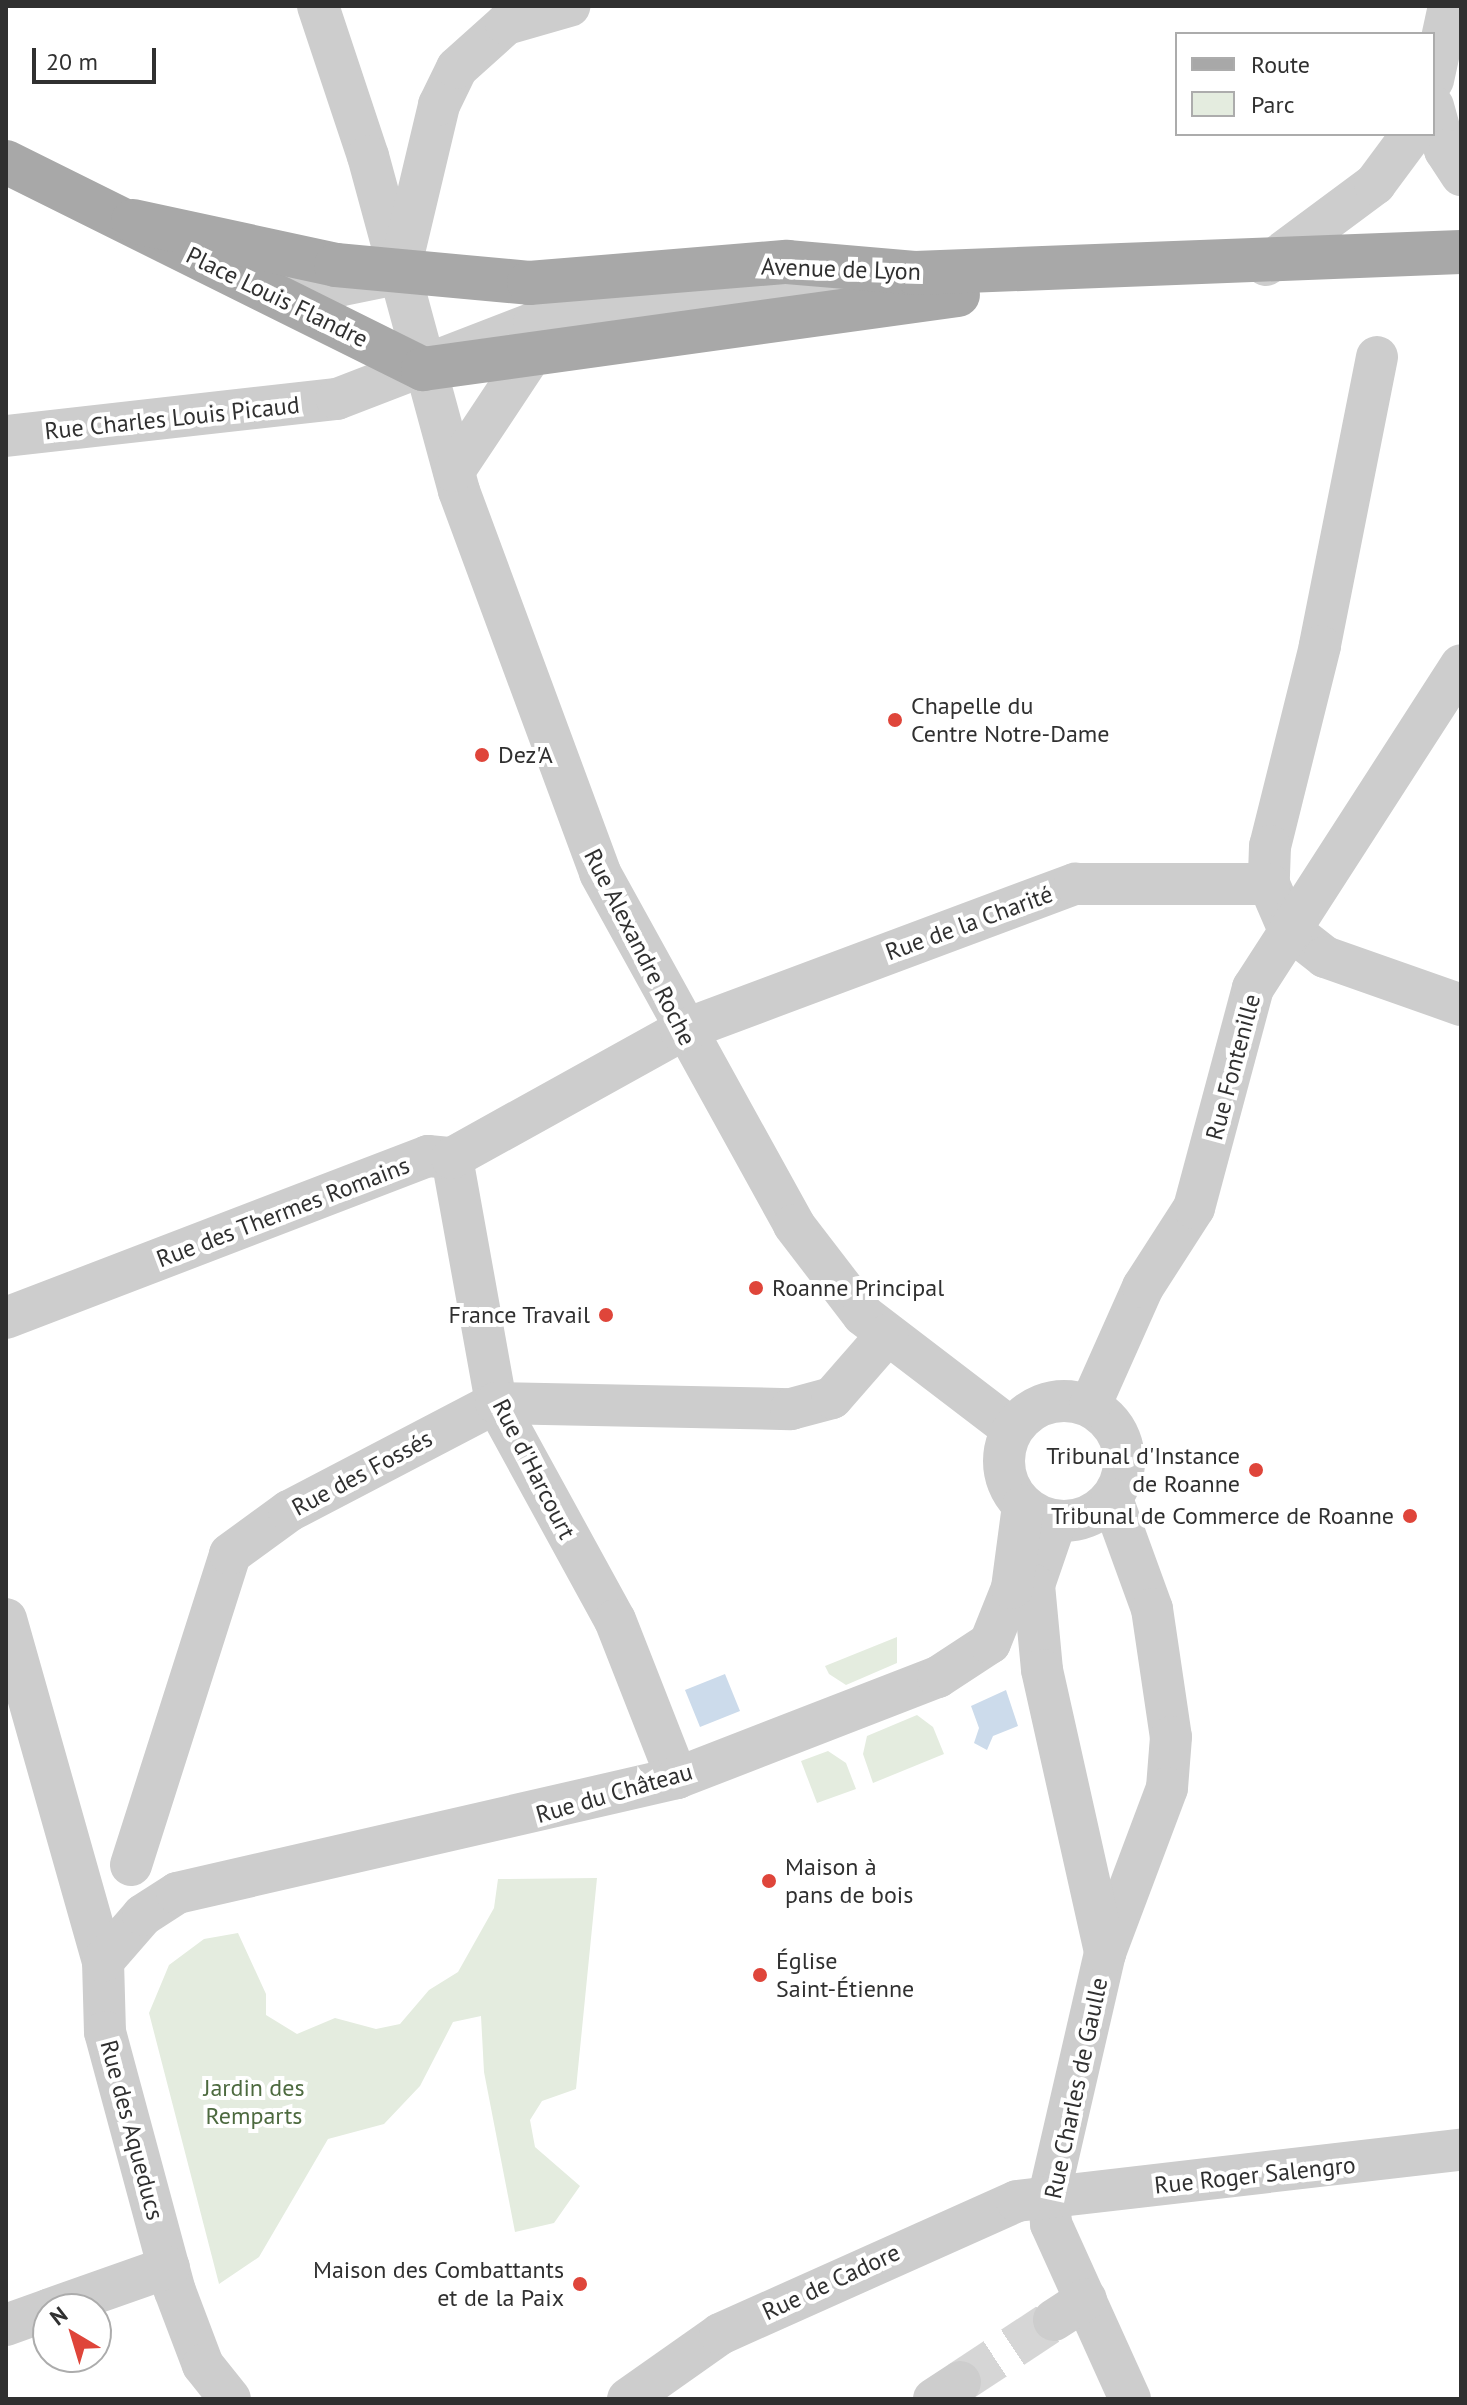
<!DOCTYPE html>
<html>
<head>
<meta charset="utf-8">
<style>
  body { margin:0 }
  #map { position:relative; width:1467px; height:2405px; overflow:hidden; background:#fff; font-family:"PT Sans",sans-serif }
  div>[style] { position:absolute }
  .green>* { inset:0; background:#e4ecdf }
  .water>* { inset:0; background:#ccdbeb }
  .minor-tunnel>* { height:42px; margin-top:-21px; transform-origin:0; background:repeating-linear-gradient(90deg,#d6d6d6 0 42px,transparent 0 63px) }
  .minor>* { height:42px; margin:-21px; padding:0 21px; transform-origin:21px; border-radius:21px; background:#cdcdcd }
  .minor>.ring { margin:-21px; padding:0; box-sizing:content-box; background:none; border:42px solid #cdcdcd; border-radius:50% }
  .major>* { height:44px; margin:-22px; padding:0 22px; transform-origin:22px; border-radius:22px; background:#a8a8a8 }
  .dots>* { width:22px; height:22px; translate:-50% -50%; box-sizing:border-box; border:4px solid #fff; border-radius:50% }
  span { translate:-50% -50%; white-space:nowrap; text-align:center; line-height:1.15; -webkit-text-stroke:8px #fff; paint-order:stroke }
  .street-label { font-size:24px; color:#303030 }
  .poi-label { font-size:24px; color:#303030 }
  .left { translate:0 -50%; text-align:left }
  .right { translate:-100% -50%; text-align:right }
  .park-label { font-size:24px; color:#4d6a3f }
  .frame { position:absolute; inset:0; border:8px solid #303030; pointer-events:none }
  .legend { position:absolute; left:1175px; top:32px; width:260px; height:104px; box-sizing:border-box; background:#fff; border:2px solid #acacac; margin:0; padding:10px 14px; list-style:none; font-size:24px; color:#303030 }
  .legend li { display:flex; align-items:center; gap:16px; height:40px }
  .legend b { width:40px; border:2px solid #acacac }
  .north { position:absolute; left:32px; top:2293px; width:80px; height:80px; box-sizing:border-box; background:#fff; border:2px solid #acacac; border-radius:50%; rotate:322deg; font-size:22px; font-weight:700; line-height:32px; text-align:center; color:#303030 }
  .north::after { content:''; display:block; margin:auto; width:28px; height:36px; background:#df453a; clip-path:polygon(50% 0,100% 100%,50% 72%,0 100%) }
  .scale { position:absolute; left:32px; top:48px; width:124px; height:36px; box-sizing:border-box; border:4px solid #303030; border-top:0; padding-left:10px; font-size:24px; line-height:28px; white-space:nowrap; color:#303030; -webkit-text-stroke:6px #fff; paint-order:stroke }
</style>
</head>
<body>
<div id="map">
  <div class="green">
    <i style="clip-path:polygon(897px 1637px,897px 1663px,846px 1685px,829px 1674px,825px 1666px)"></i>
    <i style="clip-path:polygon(917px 1715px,933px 1727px,944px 1754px,873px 1783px,863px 1754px,867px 1736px)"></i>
    <i style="clip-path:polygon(828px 1751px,846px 1763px,856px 1789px,817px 1803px,801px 1761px)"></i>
    <i style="clip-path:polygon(597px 1878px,576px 2089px,542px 2101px,530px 2120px,535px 2147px,580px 2186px,554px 2223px,515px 2232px,484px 2072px,481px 2016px,453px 2022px,420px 2086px,384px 2124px,328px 2139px,259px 2257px,219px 2284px,149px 2013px,169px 1965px,204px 1939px,238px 1933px,266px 1994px,266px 2015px,297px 2034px,335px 2018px,376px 2029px,400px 2024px,429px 1990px,458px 1972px,494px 1908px,498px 1879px)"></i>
  </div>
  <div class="water">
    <i style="clip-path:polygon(725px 1674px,740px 1711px,700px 1727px,685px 1690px)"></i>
    <i style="clip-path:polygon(1006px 1690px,1018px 1726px,993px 1736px,987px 1750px,974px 1743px,979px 1728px,971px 1706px)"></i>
  </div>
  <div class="minor-tunnel">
    <i style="left:960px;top:2382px;width:113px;rotate:-33.4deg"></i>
  </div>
  <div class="minor">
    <i style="left:318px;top:6px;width:158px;rotate:71.6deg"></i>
    <i style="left:368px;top:156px;width:347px;rotate:74.8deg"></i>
    <i style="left:459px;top:491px;width:407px;rotate:69.7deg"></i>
    <i style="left:600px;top:873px;width:402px;rotate:61.1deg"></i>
    <i style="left:794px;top:1225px;width:113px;rotate:52.5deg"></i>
    <i style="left:863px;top:1315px;width:188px;rotate:37.4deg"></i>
    <i style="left:1433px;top:80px;width:76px;rotate:-77.8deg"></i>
    <i style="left:1433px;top:106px;width:46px;rotate:74.7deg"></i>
    <i style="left:1445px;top:150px;width:30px;rotate:57deg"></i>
    <i style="left:1266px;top:265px;width:136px;rotate:-36.6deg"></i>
    <i style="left:1375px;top:184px;width:62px;rotate:-53.5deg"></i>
    <i style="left:400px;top:269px;width:169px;rotate:-76.6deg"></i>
    <i style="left:439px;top:105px;width:41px;rotate:-64.1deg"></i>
    <i style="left:457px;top:68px;width:66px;rotate:-41.9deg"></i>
    <i style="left:506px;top:24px;width:66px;rotate:-15.9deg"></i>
    <i style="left:246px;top:276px;width:93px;rotate:6.2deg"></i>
    <i style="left:338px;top:286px;width:45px;rotate:-11.6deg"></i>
    <i style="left:1377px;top:357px;width:295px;rotate:101.2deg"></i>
    <i style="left:1320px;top:646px;width:206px;rotate:104deg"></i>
    <i style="left:1270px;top:846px;width:38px;rotate:92deg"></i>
    <i style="left:1269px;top:884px;width:48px;rotate:66.6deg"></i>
    <i style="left:1288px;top:928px;width:47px;rotate:38.1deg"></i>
    <i style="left:1325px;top:957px;width:144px;rotate:19.4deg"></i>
    <i style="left:6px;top:436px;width:333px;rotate:-6.4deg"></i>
    <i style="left:337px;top:399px;width:211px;rotate:-21.1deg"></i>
    <i style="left:534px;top:323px;width:338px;rotate:-7.5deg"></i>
    <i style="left:454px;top:471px;width:136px;rotate:-56.4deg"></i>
    <i style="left:452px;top:1158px;width:249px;rotate:79.8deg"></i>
    <i style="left:496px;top:1403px;width:247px;rotate:61.3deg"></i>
    <i style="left:615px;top:1620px;width:170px;rotate:68.6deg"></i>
    <i style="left:6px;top:1318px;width:452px;rotate:-21deg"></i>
    <i style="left:428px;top:1156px;width:24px;rotate:5deg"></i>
    <i style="left:452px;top:1158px;width:262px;rotate:-29deg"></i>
    <i style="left:681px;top:1031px;width:421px;rotate:-20.5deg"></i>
    <i style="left:1075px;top:884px;width:194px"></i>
    <i class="ring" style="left:1004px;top:1401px;width:78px;height:78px"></i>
    <i style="left:1090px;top:1406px;width:130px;rotate:-66deg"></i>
    <i style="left:1143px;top:1287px;width:94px;rotate:-57.2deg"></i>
    <i style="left:1194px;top:1208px;width:228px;rotate:-75deg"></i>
    <i style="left:1253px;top:988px;width:384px;rotate:-57.2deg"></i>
    <i style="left:1112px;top:1499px;width:117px;rotate:70deg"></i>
    <i style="left:1152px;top:1609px;width:129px;rotate:81.6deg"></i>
    <i style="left:1171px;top:1737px;width:51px;rotate:94.5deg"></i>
    <i style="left:1167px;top:1788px;width:176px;rotate:110.6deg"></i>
    <i style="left:1105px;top:1953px;width:248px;rotate:103deg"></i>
    <i style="left:1049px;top:2195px;width:29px;rotate:86deg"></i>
    <i style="left:1051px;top:2224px;width:192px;rotate:65.7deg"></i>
    <i style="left:1056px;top:1521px;width:68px;rotate:109deg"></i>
    <i style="left:1034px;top:1585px;width:85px;rotate:84.6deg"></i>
    <i style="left:1042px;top:1670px;width:290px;rotate:77.4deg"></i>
    <i style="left:6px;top:1619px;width:355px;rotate:74.2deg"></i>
    <i style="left:103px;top:1961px;width:71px;rotate:88.4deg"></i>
    <i style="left:105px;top:2032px;width:268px;rotate:74.9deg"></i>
    <i style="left:175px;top:2291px;width:79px;rotate:69.3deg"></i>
    <i style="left:203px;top:2365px;width:43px;rotate:51.5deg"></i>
    <i style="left:131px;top:1865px;width:326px;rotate:-72.3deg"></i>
    <i style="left:230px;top:1554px;width:73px;rotate:-36.1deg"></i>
    <i style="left:289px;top:1511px;width:233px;rotate:-27.6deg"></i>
    <i style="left:496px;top:1403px;width:295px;rotate:1.2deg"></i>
    <i style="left:791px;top:1409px;width:42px;rotate:-15deg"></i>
    <i style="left:832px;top:1398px;width:84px;rotate:-48.9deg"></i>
    <i style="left:103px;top:1961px;width:61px;rotate:-49deg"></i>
    <i style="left:143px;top:1915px;width:40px;rotate:-32.9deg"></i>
    <i style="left:177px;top:1893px;width:513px;rotate:-12.95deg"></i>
    <i style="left:677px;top:1778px;width:280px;rotate:-21.2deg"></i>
    <i style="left:938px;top:1677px;width:62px;rotate:-33.2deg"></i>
    <i style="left:990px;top:1643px;width:59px;rotate:-68.2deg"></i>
    <i style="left:1012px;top:1588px;width:83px;rotate:-82.4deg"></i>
    <i style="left:50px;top:2309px;width:126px;rotate:-19.4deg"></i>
    <i style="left:1054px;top:2320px;width:38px;rotate:-33deg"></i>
    <i style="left:6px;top:2325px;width:45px;rotate:-19.7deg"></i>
    <i style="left:628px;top:2399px;width:113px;rotate:-35.2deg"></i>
    <i style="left:720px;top:2334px;width:325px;rotate:-24.1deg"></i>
    <i style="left:1017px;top:2201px;width:447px;rotate:-6.6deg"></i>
    <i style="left:934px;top:2399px;width:31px;rotate:-33deg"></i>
  </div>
  <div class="major">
    <i style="left:6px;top:162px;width:466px;rotate:26.4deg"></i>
    <i style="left:423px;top:369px;width:540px;rotate:-7.88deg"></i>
    <i style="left:133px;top:221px;width:208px;rotate:12.2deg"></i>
    <i style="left:336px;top:265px;width:194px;rotate:5.3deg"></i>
    <i style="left:529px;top:283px;width:259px;rotate:-4.7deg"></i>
    <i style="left:787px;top:262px;width:128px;rotate:4.9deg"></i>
    <i style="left:915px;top:273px;width:546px;rotate:-2.2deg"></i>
  </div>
  <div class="dots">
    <i style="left:895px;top:720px;background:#df453a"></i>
    <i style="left:482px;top:755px;background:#df453a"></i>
    <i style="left:756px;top:1288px;background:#df453a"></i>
    <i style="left:606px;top:1315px;background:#df453a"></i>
    <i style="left:1256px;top:1470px;background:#df453a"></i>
    <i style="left:1410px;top:1516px;background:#df453a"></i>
    <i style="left:769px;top:1881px;background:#df453a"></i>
    <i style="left:760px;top:1975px;background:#df453a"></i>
    <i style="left:580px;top:2284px;background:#df453a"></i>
  </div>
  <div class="street-label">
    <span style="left:841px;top:269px;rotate:2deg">Avenue de Lyon</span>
    <span style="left:277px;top:297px;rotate:26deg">Place Louis Flandre</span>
    <span style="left:172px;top:418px;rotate:-6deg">Rue Charles Louis Picaud</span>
    <span style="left:969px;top:923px;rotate:-20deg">Rue de la Charité</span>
    <span style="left:640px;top:947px;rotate:63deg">Rue Alexandre Roche</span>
    <span style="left:1233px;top:1067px;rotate:-75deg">Rue Fontenille</span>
    <span style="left:283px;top:1212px;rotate:-21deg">Rue des Thermes Romains</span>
    <span style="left:534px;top:1469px;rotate:63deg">Rue d'Harcourt</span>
    <span style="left:362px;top:1473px;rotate:-28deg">Rue des Fossés</span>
    <span style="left:614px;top:1793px;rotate:-16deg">Rue du Château</span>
    <span style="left:1076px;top:2088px;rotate:-78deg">Rue Charles de Gaulle</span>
    <span style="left:132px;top:2130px;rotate:75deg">Rue des Aqueducs</span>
    <span style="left:1255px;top:2175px;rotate:-6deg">Rue Roger Salengro</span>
    <span style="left:831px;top:2282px;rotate:-25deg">Rue de Cadore</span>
  </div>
  <div class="poi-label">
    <span class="left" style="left:911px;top:720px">Chapelle du<br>Centre Notre-Dame</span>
    <span class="left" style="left:498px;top:755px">Dez'A</span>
    <span class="left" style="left:772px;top:1288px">Roanne Principal</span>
    <span class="right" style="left:590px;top:1315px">France Travail</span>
    <span class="right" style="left:1240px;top:1470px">Tribunal d'Instance<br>de Roanne</span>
    <span class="right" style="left:1394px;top:1516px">Tribunal de Commerce de Roanne</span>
    <span class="left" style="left:785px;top:1881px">Maison à<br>pans de bois</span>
    <span class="left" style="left:776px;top:1975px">Église<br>Saint-Étienne</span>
    <span class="right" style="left:564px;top:2284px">Maison des Combattants<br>et de la Paix</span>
  </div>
  <div class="park-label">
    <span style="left:254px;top:2102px">Jardin des<br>Remparts</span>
  </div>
  <div class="frame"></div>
  <ul class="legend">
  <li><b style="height:10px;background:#a8a8a8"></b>Route</li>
  <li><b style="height:22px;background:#e4ecdf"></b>Parc</li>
  </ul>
  <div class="north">N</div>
  <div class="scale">20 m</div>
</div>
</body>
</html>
